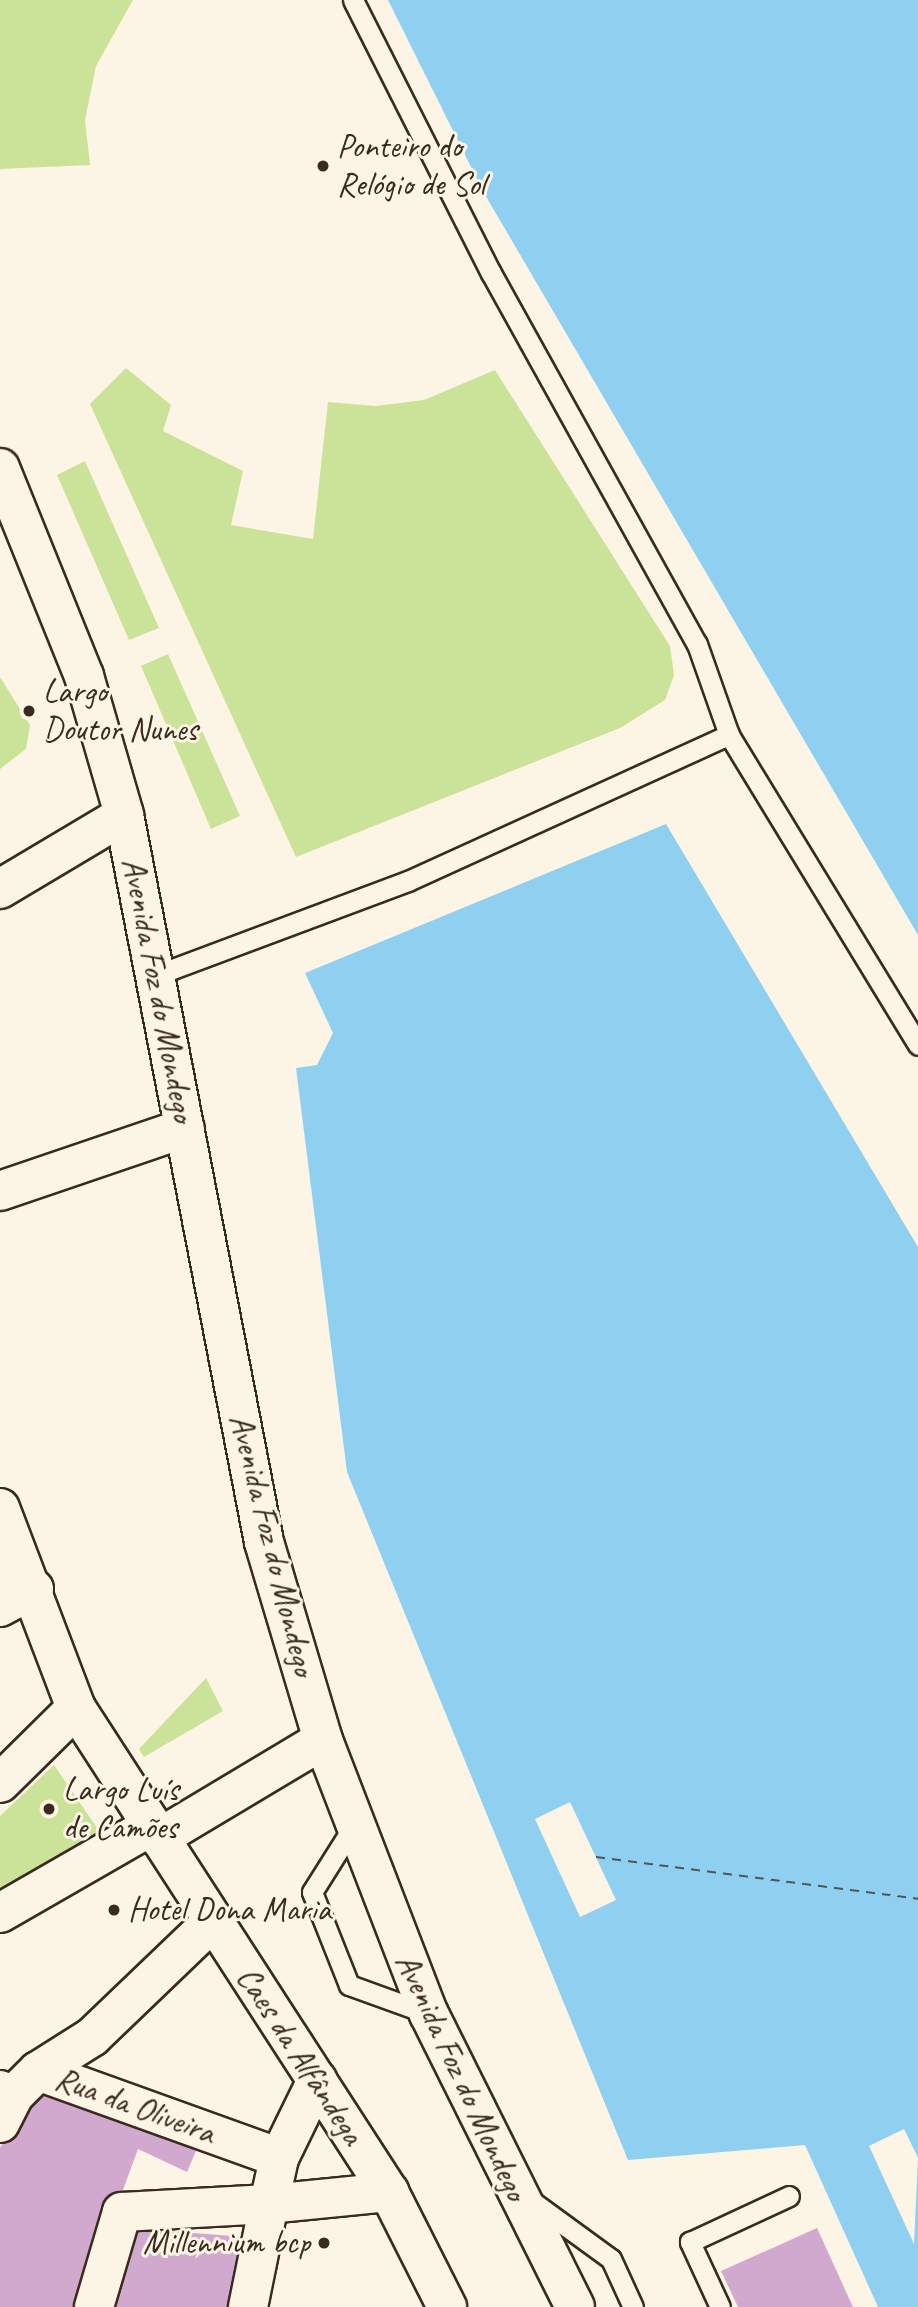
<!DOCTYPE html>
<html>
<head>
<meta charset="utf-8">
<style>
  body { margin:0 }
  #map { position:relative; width:918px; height:2307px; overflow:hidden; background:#fcf5e5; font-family:Caveat,sans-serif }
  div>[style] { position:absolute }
  .green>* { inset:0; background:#cbe399 }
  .water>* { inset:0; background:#8fd0f1 }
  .pier>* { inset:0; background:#fcf5e5 }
  .ferry>* { height:2px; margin-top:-1px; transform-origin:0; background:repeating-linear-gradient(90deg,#505453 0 9px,transparent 0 16px) }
  .building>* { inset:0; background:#d2a9ce }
  .roads { filter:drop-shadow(2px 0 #3b2a1e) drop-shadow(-2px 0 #3b2a1e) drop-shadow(0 2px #3b2a1e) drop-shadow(0 -2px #3b2a1e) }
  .lane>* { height:19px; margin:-9.5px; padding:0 9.5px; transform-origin:9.5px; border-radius:9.5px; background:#fcf5e5 }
  .street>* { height:38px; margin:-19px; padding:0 19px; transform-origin:19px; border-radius:19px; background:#fcf5e5 }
  .secondary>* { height:38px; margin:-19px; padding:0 19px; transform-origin:19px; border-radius:19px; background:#fcf5e5 }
  .dots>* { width:19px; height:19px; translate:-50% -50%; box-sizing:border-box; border:4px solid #fcf5e5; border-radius:50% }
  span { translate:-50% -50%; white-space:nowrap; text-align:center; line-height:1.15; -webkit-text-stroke:6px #fcf5e5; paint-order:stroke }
  .poi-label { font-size:33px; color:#3b2a1e }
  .left { translate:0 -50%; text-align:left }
  .right { translate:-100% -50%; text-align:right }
  .street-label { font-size:33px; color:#3b2a1e }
</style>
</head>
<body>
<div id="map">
  <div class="green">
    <i style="clip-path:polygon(0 0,133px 0,96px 66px,85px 120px,90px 165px,0 169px)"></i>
    <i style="clip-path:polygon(126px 368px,171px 405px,163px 431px,243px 471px,231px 525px,313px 539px,328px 402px,376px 406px,424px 400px,495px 370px,670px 646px,674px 675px,665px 700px,620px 728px,296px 857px,90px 404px)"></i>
    <i style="clip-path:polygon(85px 461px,159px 628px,129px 640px,57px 475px)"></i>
    <i style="clip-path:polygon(168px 654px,240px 816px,211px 829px,141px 666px)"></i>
    <i style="clip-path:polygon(0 677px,30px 725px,26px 749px,0 769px)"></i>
    <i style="clip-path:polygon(206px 1678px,223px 1711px,144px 1757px,139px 1749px)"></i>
    <i style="clip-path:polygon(54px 1765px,102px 1835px,0 1899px,0 1816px)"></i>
  </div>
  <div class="water">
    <i style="clip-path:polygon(388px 0,918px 0,918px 935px,484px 193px)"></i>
    <i style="clip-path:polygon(666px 824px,918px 1247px,918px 2307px,878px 2307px,805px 2145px,628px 2160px,347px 1472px,296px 1068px,317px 1065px,333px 1033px,305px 973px)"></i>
  </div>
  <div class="pier">
    <i style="clip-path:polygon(570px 1802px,616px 1900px,580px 1917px,535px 1819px)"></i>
    <i style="clip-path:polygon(904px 2129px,918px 2158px,914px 2244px,869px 2146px)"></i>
  </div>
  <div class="ferry">
    <i style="left:596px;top:1857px;width:325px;rotate:7.4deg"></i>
  </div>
  <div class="building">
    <i style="clip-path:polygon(38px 2079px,201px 2139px,187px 2172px,138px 2149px,80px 2307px,0 2307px,0 2148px)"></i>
    <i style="clip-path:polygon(126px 2228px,233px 2236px,245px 2258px,233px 2307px,102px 2307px)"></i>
    <i style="clip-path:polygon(817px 2228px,853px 2307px,738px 2307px,721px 2271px)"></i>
  </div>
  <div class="roads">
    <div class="lane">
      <i style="left:353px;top:0;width:306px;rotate:63.2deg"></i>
      <i style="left:491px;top:273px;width:424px;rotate:61deg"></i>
      <i style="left:697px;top:644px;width:96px;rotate:70.6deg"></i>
      <i style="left:159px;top:974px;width:266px;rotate:-20.5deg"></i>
      <i style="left:408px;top:881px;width:353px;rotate:-24.5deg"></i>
      <i style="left:729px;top:735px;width:363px;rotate:58.6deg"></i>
      <i style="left:353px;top:1827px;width:77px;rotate:122.2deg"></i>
      <i style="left:312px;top:1892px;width:100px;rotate:68.3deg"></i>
      <i style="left:349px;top:1985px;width:85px;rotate:19.9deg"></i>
      <i style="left:530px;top:2200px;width:100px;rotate:36.1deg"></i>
      <i style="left:611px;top:2259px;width:53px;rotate:65.4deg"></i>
      <i style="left:720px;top:2307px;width:72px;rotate:-114.8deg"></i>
      <i style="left:690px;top:2242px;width:109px;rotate:-24.9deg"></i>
    </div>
    <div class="street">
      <i style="left:0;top:889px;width:144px;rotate:-30.8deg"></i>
      <i style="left:0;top:1191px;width:195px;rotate:-18.8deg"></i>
      <i style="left:0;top:1508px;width:214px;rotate:69.2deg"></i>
      <i style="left:76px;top:1708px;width:576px;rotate:57.11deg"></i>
      <i style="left:389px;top:2192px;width:129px;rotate:63.2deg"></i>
      <i style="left:0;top:1607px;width:38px;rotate:-28deg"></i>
      <i style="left:34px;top:1589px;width:26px;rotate:-143deg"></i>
      <i style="left:0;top:1783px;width:107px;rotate:-44.6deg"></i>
      <i style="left:159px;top:1838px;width:191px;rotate:-30.9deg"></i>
      <i style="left:0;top:1913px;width:174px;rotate:-29.9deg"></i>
      <i style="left:0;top:2090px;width:15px;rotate:20deg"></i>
      <i style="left:14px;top:2095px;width:34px;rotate:-45deg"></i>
      <i style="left:38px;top:2071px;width:256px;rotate:19.8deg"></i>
      <i style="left:0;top:2123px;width:31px;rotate:-63deg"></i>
      <i style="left:14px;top:2095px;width:34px;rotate:-45deg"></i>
      <i style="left:38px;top:2071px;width:64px;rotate:-32.2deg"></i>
      <i style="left:92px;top:2037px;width:166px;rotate:-43.8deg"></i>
      <i style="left:94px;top:2307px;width:99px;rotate:-73.6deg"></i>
      <i style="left:122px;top:2212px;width:147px;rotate:-3.1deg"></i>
      <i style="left:269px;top:2204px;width:47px;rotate:-77.7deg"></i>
      <i style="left:279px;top:2158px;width:87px;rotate:-64deg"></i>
      <i style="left:248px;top:2307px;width:105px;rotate:-78.5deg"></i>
      <i style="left:269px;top:2204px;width:121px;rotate:-5.7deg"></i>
    </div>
    <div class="secondary">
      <i style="left:0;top:468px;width:224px;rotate:68deg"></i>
      <i style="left:84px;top:676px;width:145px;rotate:73.9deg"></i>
      <i style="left:124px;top:815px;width:740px;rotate:79.1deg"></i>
      <i style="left:264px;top:1542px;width:207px;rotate:73.4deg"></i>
      <i style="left:323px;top:1740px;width:294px;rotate:68.9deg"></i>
      <i style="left:429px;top:2014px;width:327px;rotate:63.5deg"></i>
    </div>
  </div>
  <div class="dots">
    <i style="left:323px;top:166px;background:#3b2a1e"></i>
    <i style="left:29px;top:711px;background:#3b2a1e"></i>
    <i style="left:49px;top:1809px;background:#3b2a1e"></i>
    <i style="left:114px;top:1910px;background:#3b2a1e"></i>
    <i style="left:324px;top:2243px;background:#3b2a1e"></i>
  </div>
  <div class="poi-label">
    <span class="left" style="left:337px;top:166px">Ponteiro do<br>Relógio de Sol</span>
    <span class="left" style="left:43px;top:711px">Largo<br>Doutor Nunes</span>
    <span class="left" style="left:63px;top:1809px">Largo Luís<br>de Camões</span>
    <span class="left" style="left:128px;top:1910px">Hotel Dona Maria</span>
    <span class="right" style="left:310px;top:2243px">Millennium bcp</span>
  </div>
  <div class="street-label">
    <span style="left:158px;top:990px;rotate:79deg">Avenida Foz do Mondego</span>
    <span style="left:272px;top:1545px;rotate:76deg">Avenida Foz do Mondego</span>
    <span style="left:300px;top:2056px;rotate:57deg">Caes da Alfândega</span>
    <span style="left:461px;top:2077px;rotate:65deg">Avenida Foz do Mondego</span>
    <span style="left:135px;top:2106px;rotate:20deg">Rua da Oliveira</span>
  </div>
</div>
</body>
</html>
